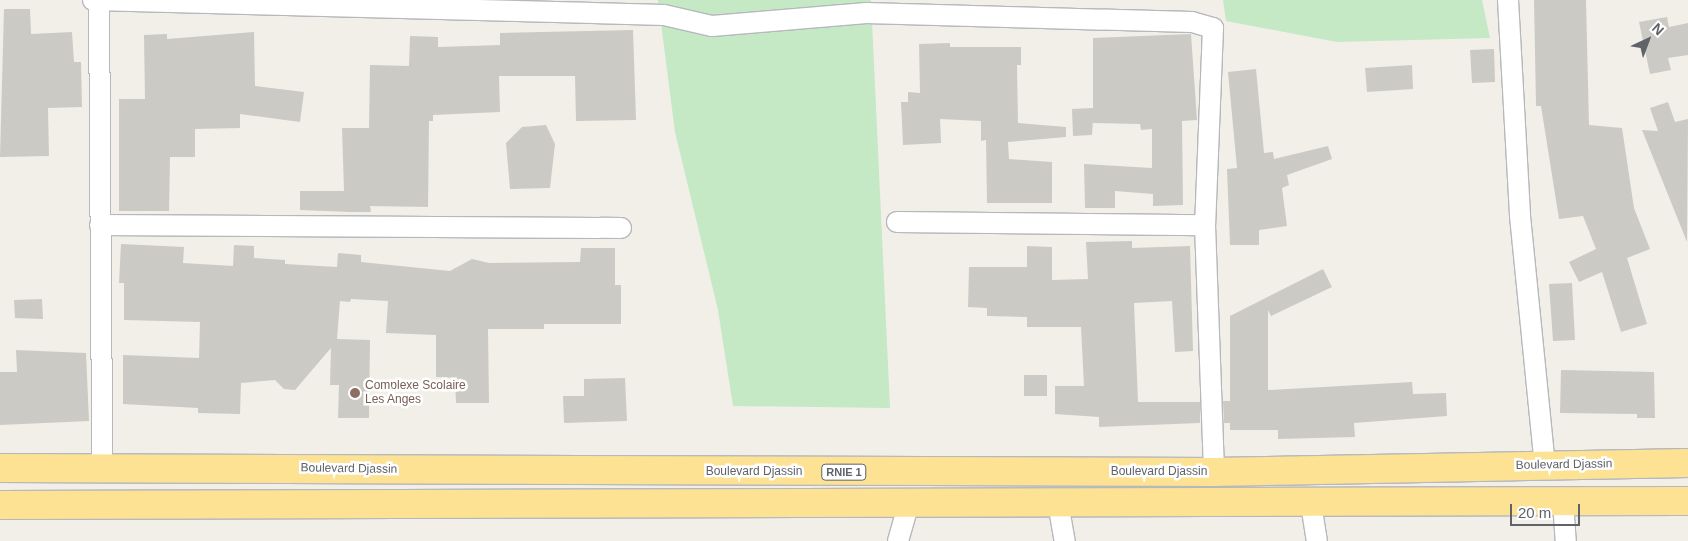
<!DOCTYPE html>
<html>
<head>
<meta charset="utf-8">
<style>
  body { margin:0 }
  #map { position:relative; width:1688px; height:541px; overflow:hidden; background:#f1efe8; font-family:Helvetica,sans-serif }
  div>[style] { position:absolute }
  .green>* { inset:0; background:#c5e8c5 }
  .building>* { inset:0; background:#cccac5 }
  .roads { filter:drop-shadow(1px 0 #b5b8bc) drop-shadow(-1px 0 #b5b8bc) drop-shadow(0 1px #b5b8bc) drop-shadow(0 -1px #b5b8bc) }
  .street>* { height:20px; margin:-10px; padding:0 10px; transform-origin:10px; border-radius:10px; background:#fff }
  .highway>* { height:28px; margin:-14px; padding:0 14px; transform-origin:14px; border-radius:14px; background:#fde293 }
  .dots>* { width:14px; height:14px; translate:-50% -50%; box-sizing:border-box; border:2px solid #fff; border-radius:50% }
  span { translate:-50% -50%; white-space:nowrap; text-align:center; line-height:1.15; -webkit-text-stroke:5px #fff; paint-order:stroke }
  .shield-label span { padding:1px 4px; background:#fff; border:1px solid; border-radius:4px; -webkit-text-stroke-width:0 }
  .shield-label { font-size:11px; color:#5f6368; font-weight:700 }
  .education-label { font-size:12px; color:#785e54 }
  .left { translate:0 -50%; text-align:left }
  .street-label { font-size:12px; color:#5f6368 }
  .north { position:absolute; left:1623px; top:15px; width:50px; height:50px; -webkit-text-stroke:4px #fff; paint-order:stroke; rotate:43deg; font-size:14px; font-weight:700; line-height:20px; text-align:center; color:#5f6368 }
  .north::after { content:''; display:block; margin:auto; width:18px; height:22px; background:#5f6368; clip-path:polygon(50% 0,100% 100%,50% 72%,0 100%) }
  .scale { position:absolute; left:1510px; top:504px; width:70px; height:22px; box-sizing:border-box; border:2px solid #5f6368; border-top:0; padding-left:6px; font-size:15px; line-height:18px; white-space:nowrap; color:#5f6368; -webkit-text-stroke:4px #fff; paint-order:stroke }
</style>
</head>
<body>
<div id="map">
  <div class="green">
    <i style="clip-path:polygon(658px 0,871px 0,890px 408px,733px 406px,718px 310px,675px 132px)"></i>
    <i style="clip-path:polygon(1223px 0,1482px 0,1490px 38px,1337px 42px,1226px 21px)"></i>
  </div>
  <div class="building">
    <i style="clip-path:polygon(1534px 0,1586px 0,1589px 125px,1622px 128px,1634px 208px,1650px 249px,1627px 258px,1647px 324px,1621px 332px,1602px 272px,1579px 282px,1569px 262px,1596px 249px,1583px 216px,1559px 219px,1541px 106px,1536px 106px)"></i>
    <i style="clip-path:polygon(4px 9px,30px 9px,31px 34px,72px 32px,74px 62px,81px 62px,82px 107px,48px 108px,49px 156px,0 157px)"></i>
    <i style="clip-path:polygon(1667px 17px,1669px 27px,1688px 23px,1688px 55px,1668px 58px,1671px 70px,1650px 74px,1639px 22px)"></i>
    <i style="clip-path:polygon(633px 30px,636px 120px,576px 121px,575px 76px,499px 76px,500px 112px,433px 115px,433px 121px,429px 121px,428px 207px,370px 206px,371px 212px,351px 212px,300px 210px,300px 191px,344px 191px,342px 128px,369px 128px,370px 65px,409px 66px,410px 36px,438px 37px,438px 47px,500px 45px,500px 33px)"></i>
    <i style="clip-path:polygon(254px 32px,255px 86px,304px 92px,300px 122px,240px 114px,240px 128px,195px 129px,195px 157px,170px 157px,169px 211px,119px 211px,119px 99px,145px 99px,144px 35px,167px 34px,167px 39px)"></i>
    <i style="clip-path:polygon(1191px 34px,1197px 120px,1182px 121px,1183px 205px,1153px 206px,1153px 194px,1115px 191px,1115px 208px,1085px 208px,1084px 164px,1152px 168px,1152px 129px,1141px 130px,1140px 124px,1093px 123px,1093px 119px,1092px 135px,1073px 136px,1072px 109px,1093px 108px,1093px 38px)"></i>
    <i style="clip-path:polygon(950px 43px,950px 47px,1021px 47px,1021px 65px,1017px 65px,1018px 123px,1066px 127px,1066px 137px,1008px 142px,1009px 159px,1052px 162px,1052px 203px,987px 203px,986px 140px,981px 141px,981px 121px,940px 119px,941px 143px,903px 145px,901px 102px,908px 102px,908px 92px,920px 93px,919px 44px)"></i>
    <i style="clip-path:polygon(1494px 49px,1495px 82px,1472px 83px,1470px 50px)"></i>
    <i style="clip-path:polygon(1412px 65px,1413px 89px,1367px 92px,1365px 68px)"></i>
    <i style="clip-path:polygon(1256px 69px,1264px 153px,1273px 152px,1274px 159px,1328px 146px,1332px 159px,1287px 175px,1289px 185px,1282px 188px,1287px 226px,1259px 230px,1259px 245px,1230px 245px,1227px 169px,1237px 168px,1228px 72px)"></i>
    <i style="clip-path:polygon(1668px 102px,1675px 122px,1688px 119px,1687px 242px,1642px 130px,1658px 131px,1650px 108px)"></i>
    <i style="clip-path:polygon(546px 125px,555px 144px,550px 188px,510px 189px,506px 143px,522px 127px)"></i>
    <i style="clip-path:polygon(1132px 241px,1132px 248px,1190px 246px,1193px 351px,1175px 352px,1172px 301px,1134px 303px,1138px 402px,1200px 402px,1200px 423px,1099px 427px,1099px 417px,1055px 414px,1055px 386px,1084px 386px,1081px 327px,1027px 327px,1027px 317px,987px 316px,987px 308px,968px 307px,969px 267px,1027px 267px,1027px 246px,1052px 247px,1052px 280px,1088px 279px,1086px 242px)"></i>
    <i style="clip-path:polygon(121px 244px,184px 247px,183px 263px,233px 266px,234px 245px,254px 246px,254px 258px,285px 260px,285px 264px,337px 267px,338px 253px,361px 255px,361px 262px,450px 271px,472px 259px,489px 263px,580px 262px,581px 248px,615px 248px,615px 285px,621px 285px,621px 324px,544px 324px,544px 329px,488px 329px,489px 403px,456px 403px,455px 378px,436px 377px,436px 335px,386px 333px,388px 301px,351px 299px,350px 302px,340px 301px,337px 339px,370px 340px,369px 418px,338px 418px,339px 385px,330px 385px,331px 348px,295px 390px,284px 389px,275px 380px,241px 383px,240px 414px,198px 413px,198px 408px,123px 404px,123px 355px,199px 358px,200px 322px,124px 320px,124px 283px,119px 283px)"></i>
    <i style="clip-path:polygon(1323px 269px,1332px 287px,1271px 316px,1268px 310px,1268px 390px,1412px 382px,1413px 394px,1446px 393px,1447px 416px,1354px 423px,1355px 437px,1278px 439px,1278px 430px,1230px 430px,1230px 423px,1224px 423px,1223px 401px,1230px 401px,1230px 316px)"></i>
    <i style="clip-path:polygon(1572px 283px,1575px 340px,1553px 341px,1549px 284px)"></i>
    <i style="clip-path:polygon(42px 299px,43px 319px,15px 318px,14px 300px)"></i>
    <i style="clip-path:polygon(16px 350px,86px 353px,89px 421px,0 425px,0 372px,17px 372px)"></i>
    <i style="clip-path:polygon(1561px 370px,1654px 372px,1655px 418px,1637px 418px,1637px 414px,1560px 413px)"></i>
    <i style="clip-path:polygon(1024px 375px,1047px 375px,1047px 396px,1024px 396px)"></i>
    <i style="clip-path:polygon(625px 378px,627px 421px,564px 423px,563px 396px,584px 396px,584px 379px)"></i>
  </div>
  <div class="roads">
    <div class="street">
      <i style="left:93px;top:0;width:571px;rotate:1.5deg"></i>
      <i style="left:664px;top:15px;width:49px;rotate:12.9deg"></i>
      <i style="left:712px;top:26px;width:155px;rotate:-4.8deg"></i>
      <i style="left:866px;top:13px;width:326px;rotate:1.6deg"></i>
      <i style="left:1192px;top:22px;width:22px;rotate:16deg"></i>
      <i style="left:1213px;top:28px;width:197px;rotate:92.3deg"></i>
      <i style="left:1205px;top:225px;width:247px;rotate:87.9deg"></i>
      <i style="left:99px;top:0;width:467px;rotate:89.6deg"></i>
      <i style="left:1508px;top:0;width:216px;rotate:86.8deg"></i>
      <i style="left:1520px;top:216px;width:251px;rotate:84.3deg"></i>
      <i style="left:897px;top:222px;width:308px;rotate:0.6deg"></i>
      <i style="left:100px;top:225px;width:521px;rotate:0.33deg"></i>
      <i style="left:1563px;top:502px;width:39px;rotate:86deg"></i>
      <i style="left:1058px;top:503px;width:39px;rotate:80deg"></i>
      <i style="left:1311px;top:504px;width:37px;rotate:81deg"></i>
      <i style="left:898px;top:541px;width:37px;rotate:-74deg"></i>
    </div>
    <div class="highway">
      <i style="left:0;top:468px;width:1214px;rotate:0.19deg"></i>
      <i style="left:1214px;top:472px;width:474px;rotate:-1.1deg"></i>
      <i style="left:0;top:505px;width:1688px;rotate:-0.14deg"></i>
    </div>
  </div>
  <div class="dots">
    <i style="left:355px;top:393px;background:#8d6e63"></i>
  </div>
  <div class="shield-label">
    <span style="left:844px;top:472px">RNIE 1</span>
  </div>
  <div class="education-label">
    <span class="left" style="left:365px;top:393px">Complexe Scolaire<br>Les Anges</span>
  </div>
  <div class="street-label">
    <span style="left:1564px;top:465px;rotate:-1deg">Boulevard Djassin</span>
    <span style="left:349px;top:469px;rotate:1deg">Boulevard Djassin</span>
    <span style="left:754px;top:472px">Boulevard Djassin</span>
    <span style="left:1159px;top:472px">Boulevard Djassin</span>
  </div>
  <div class="north">N</div>
  <div class="scale">20 m</div>
</div>
</body>
</html>
